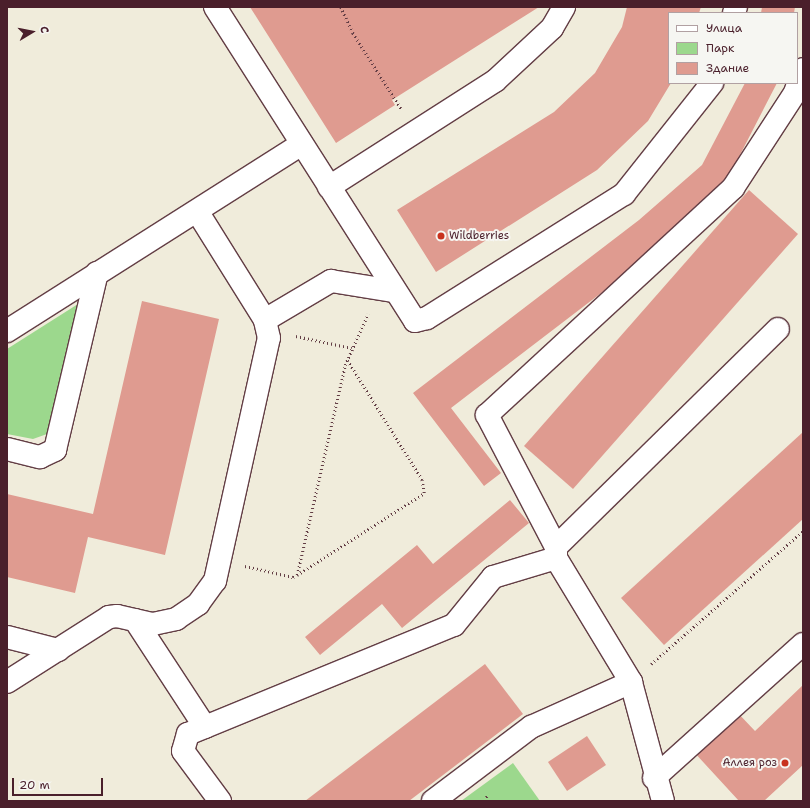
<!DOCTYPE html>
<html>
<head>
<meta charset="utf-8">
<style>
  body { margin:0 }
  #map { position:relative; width:810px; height:808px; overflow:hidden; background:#f0ecdb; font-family:"Shantell Sans",sans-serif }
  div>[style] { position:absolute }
  .green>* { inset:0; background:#9cd88d }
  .building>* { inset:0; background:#df9b90 }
  .path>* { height:2.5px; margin-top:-1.25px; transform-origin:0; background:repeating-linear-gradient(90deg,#633e45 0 1px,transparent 0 4px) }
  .roads { filter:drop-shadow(1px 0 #633e45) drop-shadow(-1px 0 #633e45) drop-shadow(0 1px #633e45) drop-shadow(0 -1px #633e45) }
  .minor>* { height:22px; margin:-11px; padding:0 11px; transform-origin:11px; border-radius:11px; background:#fff }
  .dots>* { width:11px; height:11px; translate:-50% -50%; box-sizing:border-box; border:2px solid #f6f6f2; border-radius:50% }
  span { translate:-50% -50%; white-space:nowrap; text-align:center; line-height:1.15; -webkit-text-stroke:4px #f6f6f2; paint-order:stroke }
  .poi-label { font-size:11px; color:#4a1f2b }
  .left { translate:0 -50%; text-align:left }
  .right { translate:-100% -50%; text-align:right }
  .frame { position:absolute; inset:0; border:8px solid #4a1f2b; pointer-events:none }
  .legend { position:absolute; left:668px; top:12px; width:130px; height:72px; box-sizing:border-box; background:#f6f6f2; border:1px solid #b1a0a2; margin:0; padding:5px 7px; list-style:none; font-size:12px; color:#4a1f2b }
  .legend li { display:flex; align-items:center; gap:8px; height:20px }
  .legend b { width:20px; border:1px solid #b1a0a2 }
  .north { position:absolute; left:12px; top:12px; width:40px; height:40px; -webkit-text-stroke:3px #f6f6f2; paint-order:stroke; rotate:80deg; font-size:11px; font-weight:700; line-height:16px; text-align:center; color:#4a1f2b }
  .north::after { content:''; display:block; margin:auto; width:14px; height:18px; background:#4a1f2b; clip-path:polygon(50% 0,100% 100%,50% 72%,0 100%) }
  .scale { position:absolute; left:12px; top:778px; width:91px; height:18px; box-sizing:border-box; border:2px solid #4a1f2b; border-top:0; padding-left:5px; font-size:12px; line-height:14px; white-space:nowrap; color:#4a1f2b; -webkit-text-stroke:3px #f6f6f2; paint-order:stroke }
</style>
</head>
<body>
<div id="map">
  <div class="green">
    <i style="clip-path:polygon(78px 304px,47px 434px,33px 439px,7px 434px,7px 349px)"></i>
    <i style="clip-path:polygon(513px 763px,540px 801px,461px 801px)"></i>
  </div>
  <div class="building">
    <i style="clip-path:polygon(250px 7px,539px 7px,392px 100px,395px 105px,336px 143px)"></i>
    <i style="clip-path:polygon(627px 7px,701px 7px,699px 13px,669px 13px,671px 83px,648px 121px,597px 170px,436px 272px,397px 210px,554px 112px,595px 73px,622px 27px)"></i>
    <i style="clip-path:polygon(762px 7px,795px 7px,794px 13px,761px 13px)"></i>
    <i style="clip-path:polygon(745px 83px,777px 83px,726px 182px,660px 248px,451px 408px,501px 473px,484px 486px,413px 393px,639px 220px,702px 165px)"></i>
    <i style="clip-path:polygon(749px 190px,798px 234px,573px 489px,524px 446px)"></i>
    <i style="clip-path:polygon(142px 301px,219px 319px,165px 555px,88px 537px,75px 593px,7px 577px,7px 494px,93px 514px)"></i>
    <i style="clip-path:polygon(803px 432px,803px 519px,664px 645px,621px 598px)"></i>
    <i style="clip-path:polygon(510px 500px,529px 523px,402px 628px,382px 604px,320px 655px,305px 637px,417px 545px,433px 564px)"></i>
    <i style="clip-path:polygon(485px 664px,523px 714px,409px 801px,305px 801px)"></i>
    <i style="clip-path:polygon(803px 685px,803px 765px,764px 801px,739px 801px,693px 751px,736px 711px,755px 731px)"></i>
    <i style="clip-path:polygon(587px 736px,606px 765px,567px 791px,548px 762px)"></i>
  </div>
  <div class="path">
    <i style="left:341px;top:7px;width:29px;rotate:65deg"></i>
    <i style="left:353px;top:33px;width:91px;rotate:57.5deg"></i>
    <i style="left:296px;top:336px;width:57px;rotate:12.1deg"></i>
    <i style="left:245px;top:566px;width:49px;rotate:12.9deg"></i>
    <i style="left:293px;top:577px;width:4px;rotate:-27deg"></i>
    <i style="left:297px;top:575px;width:215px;rotate:-77.1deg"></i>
    <i style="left:345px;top:365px;width:56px;rotate:-65.7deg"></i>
    <i style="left:297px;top:575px;width:151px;rotate:-32.8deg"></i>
    <i style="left:424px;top:493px;width:13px;rotate:-99deg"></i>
    <i style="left:422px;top:480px;width:142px;rotate:-122deg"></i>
    <i style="left:651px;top:664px;width:202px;rotate:-41.2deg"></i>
    <i style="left:485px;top:801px;width:6px;rotate:-72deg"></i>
  </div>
  <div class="roads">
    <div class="minor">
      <i style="left:215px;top:7px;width:372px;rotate:57.5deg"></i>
      <i style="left:415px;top:321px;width:12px;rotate:-14deg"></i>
      <i style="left:427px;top:318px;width:233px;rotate:-32.2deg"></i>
      <i style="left:624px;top:194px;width:142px;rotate:-51.6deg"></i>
      <i style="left:734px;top:13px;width:6px;rotate:-72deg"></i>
      <i style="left:329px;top:187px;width:197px;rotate:-32.6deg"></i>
      <i style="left:495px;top:81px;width:78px;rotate:-42.9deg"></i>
      <i style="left:552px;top:28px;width:24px;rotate:-60deg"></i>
      <i style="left:265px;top:320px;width:77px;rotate:-30.6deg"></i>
      <i style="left:331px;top:281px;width:64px;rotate:9deg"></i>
      <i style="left:7px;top:331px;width:349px;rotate:-32.4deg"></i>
      <i style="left:7px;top:449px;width:34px;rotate:14deg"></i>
      <i style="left:40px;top:457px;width:17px;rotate:-25deg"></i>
      <i style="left:55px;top:450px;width:182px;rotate:-76.7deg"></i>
      <i style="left:556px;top:547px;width:149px;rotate:-117.6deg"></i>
      <i style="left:487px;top:415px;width:335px;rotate:-42.7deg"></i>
      <i style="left:733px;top:188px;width:113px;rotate:-56.9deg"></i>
      <i style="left:795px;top:93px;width:25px;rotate:-72deg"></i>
      <i style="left:135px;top:620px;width:128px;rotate:56.8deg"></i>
      <i style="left:7px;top:637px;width:53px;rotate:14.3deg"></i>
      <i style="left:7px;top:682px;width:121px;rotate:-32.5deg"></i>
      <i style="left:109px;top:617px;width:8px;rotate:-7deg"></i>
      <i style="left:117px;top:616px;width:37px;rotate:13deg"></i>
      <i style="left:153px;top:624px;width:24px;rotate:-12deg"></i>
      <i style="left:176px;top:619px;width:27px;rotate:-34deg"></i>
      <i style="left:198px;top:604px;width:29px;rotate:-54deg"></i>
      <i style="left:215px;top:581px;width:249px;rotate:-77.5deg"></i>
      <i style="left:269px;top:338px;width:18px;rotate:-103deg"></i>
      <i style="left:265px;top:320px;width:128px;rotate:-122deg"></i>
      <i style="left:654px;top:778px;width:200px;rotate:-42deg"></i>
      <i style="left:220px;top:801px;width:62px;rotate:-126.5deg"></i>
      <i style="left:183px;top:751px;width:18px;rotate:-74deg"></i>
      <i style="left:188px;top:734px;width:287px;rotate:-22.3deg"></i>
      <i style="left:454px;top:625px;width:62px;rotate:-50.9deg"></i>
      <i style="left:493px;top:577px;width:66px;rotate:-16.8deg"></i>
      <i style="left:433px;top:801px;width:123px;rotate:-37.1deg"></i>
      <i style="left:531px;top:727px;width:110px;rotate:-24.2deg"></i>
      <i style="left:663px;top:801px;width:123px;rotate:-105.1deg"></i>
      <i style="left:631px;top:682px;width:145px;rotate:-121.2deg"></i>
      <i style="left:556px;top:558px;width:11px;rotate:-90deg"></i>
      <i style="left:556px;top:547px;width:311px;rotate:-44.5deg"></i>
    </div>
  </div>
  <div class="dots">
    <i style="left:441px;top:236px;background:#c8321e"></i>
    <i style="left:785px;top:763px;background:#c8321e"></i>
  </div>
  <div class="poi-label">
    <span class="left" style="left:449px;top:236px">Wildberries</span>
    <span class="right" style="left:777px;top:763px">Аллея роз</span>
  </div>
  <div class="frame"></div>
  <ul class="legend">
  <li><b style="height:5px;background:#fff"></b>Улица</li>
  <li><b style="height:11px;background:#9cd88d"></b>Парк</li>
  <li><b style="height:11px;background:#df9b90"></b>Здание</li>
  </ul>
  <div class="north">С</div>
  <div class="scale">20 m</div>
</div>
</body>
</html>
